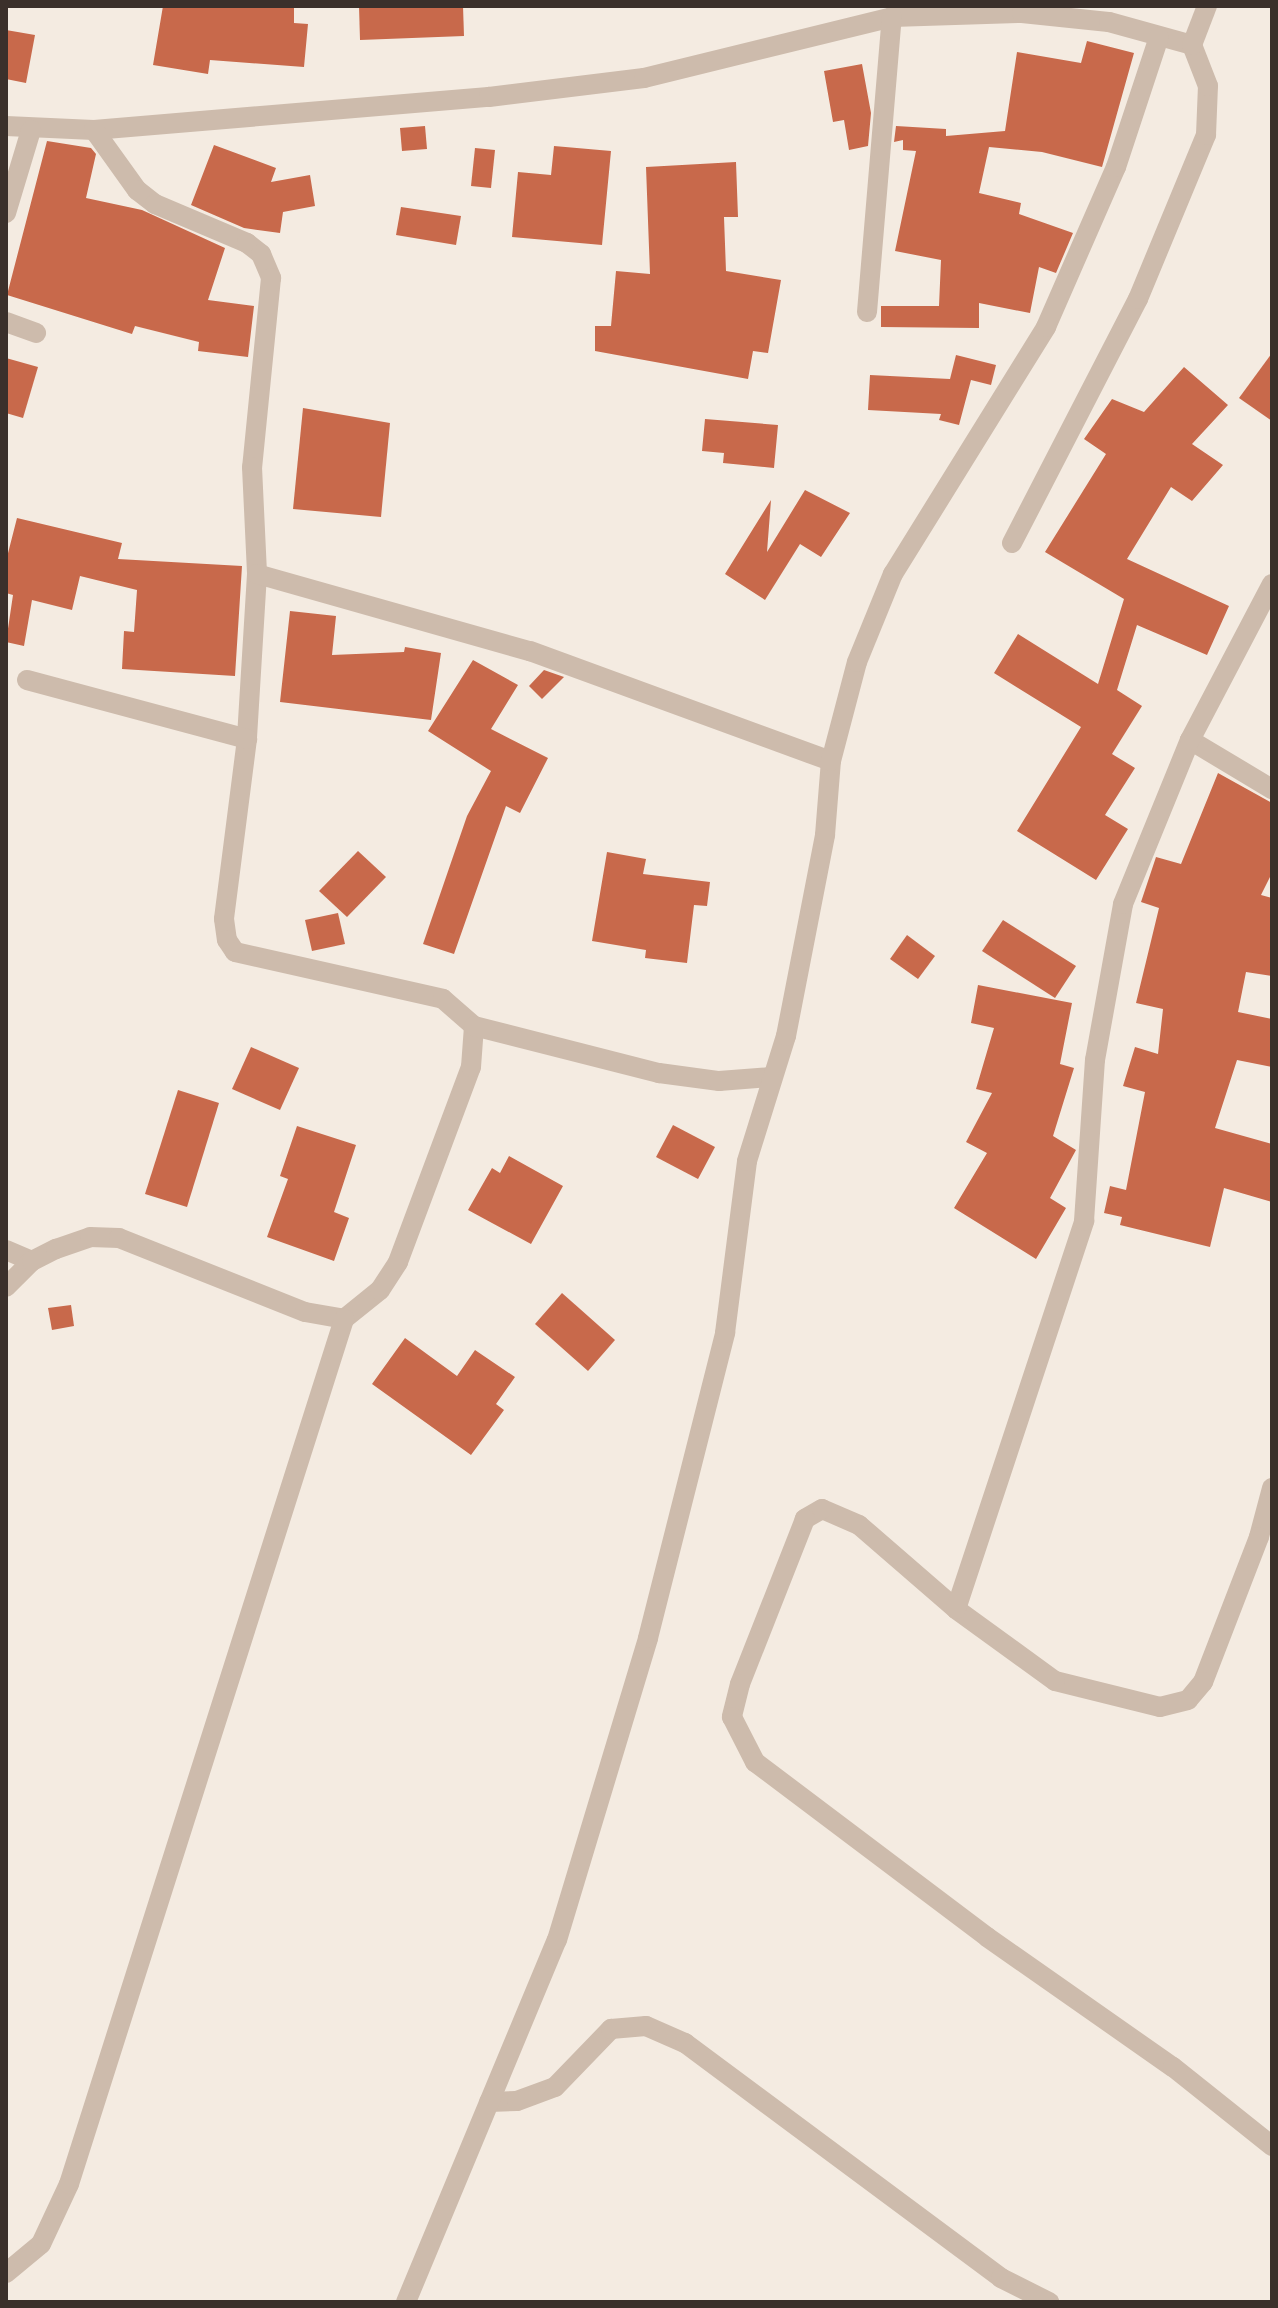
<!DOCTYPE html>
<html>
<head>
<meta charset="utf-8">
<style>
  body { margin:0 }
  #map { position:relative; width:1278px; height:2308px; overflow:hidden; background:#f4ebe1; font-family:"Varela Round",sans-serif }
  div>[style] { position:absolute }
  .building>* { inset:0; background:#c8694b }
  .street>* { height:20px; margin:-10px; padding:0 10px; transform-origin:10px; border-radius:10px; background:#cdbbac }
  span { translate:-50% -50%; white-space:nowrap; text-align:center; line-height:1.15; -webkit-text-stroke:8px #fbf5ee; paint-order:stroke }
  .frame { position:absolute; inset:0; border:8px solid #3b302b; pointer-events:none }
</style>
</head>
<body>
<div id="map">
  <div class="building">
    <i style="clip-path:polygon(163px 6px,294px 6px,294px 23px,308px 24px,304px 67px,210px 60px,208px 74px,153px 65px)"></i>
    <i style="clip-path:polygon(359px 6px,463px 6px,464px 36px,360px 40px)"></i>
    <i style="clip-path:polygon(6px 30px,35px 35px,26px 83px,6px 79px)"></i>
    <i style="clip-path:polygon(1087px 41px,1134px 53px,1102px 167px,1042px 152px,989px 147px,979px 193px,1021px 203px,1019px 214px,1073px 233px,1056px 273px,1039px 267px,1030px 313px,979px 303px,979px 328px,881px 327px,881px 306px,939px 306px,941px 260px,895px 251px,916px 151px,903px 150px,903px 140px,894px 142px,896px 126px,946px 129px,946px 136px,1005px 131px,1017px 52px,1081px 63px)"></i>
    <i style="clip-path:polygon(862px 64px,871px 113px,868px 146px,849px 150px,844px 120px,833px 122px,824px 71px)"></i>
    <i style="clip-path:polygon(425px 126px,427px 149px,402px 151px,400px 128px)"></i>
    <i style="clip-path:polygon(47px 141px,91px 148px,96px 154px,86px 198px,142px 210px,225px 248px,208px 300px,254px 306px,248px 357px,198px 351px,199px 342px,135px 326px,132px 334px,7px 295px)"></i>
    <i style="clip-path:polygon(214px 145px,276px 168px,271px 182px,310px 175px,315px 206px,283px 212px,280px 233px,244px 228px,191px 205px)"></i>
    <i style="clip-path:polygon(554px 146px,611px 151px,602px 245px,512px 237px,518px 172px,551px 175px)"></i>
    <i style="clip-path:polygon(475px 148px,495px 150px,491px 188px,471px 186px)"></i>
    <i style="clip-path:polygon(736px 162px,738px 217px,724px 217px,726px 271px,781px 280px,768px 353px,753px 351px,748px 379px,595px 351px,595px 326px,611px 326px,616px 271px,650px 274px,646px 167px)"></i>
    <i style="clip-path:polygon(401px 207px,461px 216px,456px 245px,396px 235px)"></i>
    <i style="clip-path:polygon(1272px 353px,1272px 421px,1239px 398px)"></i>
    <i style="clip-path:polygon(956px 355px,996px 365px,991px 385px,971px 380px,959px 425px,939px 420px,941px 414px,868px 410px,870px 375px,950px 379px)"></i>
    <i style="clip-path:polygon(6px 358px,38px 367px,23px 418px,6px 413px)"></i>
    <i style="clip-path:polygon(1184px 367px,1228px 405px,1192px 444px,1223px 465px,1192px 501px,1171px 487px,1127px 559px,1229px 606px,1207px 655px,1137px 625px,1117px 690px,1142px 706px,1112px 754px,1135px 768px,1105px 815px,1128px 829px,1096px 880px,1017px 831px,1081px 727px,994px 673px,1018px 634px,1098px 684px,1124px 599px,1045px 552px,1106px 454px,1084px 439px,1112px 399px,1144px 412px)"></i>
    <i style="clip-path:polygon(303px 408px,390px 423px,381px 517px,293px 509px)"></i>
    <i style="clip-path:polygon(705px 419px,778px 425px,774px 468px,723px 463px,724px 453px,702px 451px)"></i>
    <i style="clip-path:polygon(805px 490px,850px 513px,821px 557px,800px 544px,765px 600px,725px 574px,771px 500px,767px 552px)"></i>
    <i style="clip-path:polygon(17px 518px,122px 543px,118px 559px,242px 566px,235px 676px,122px 669px,124px 631px,134px 632px,137px 590px,80px 576px,72px 610px,32px 600px,24px 646px,6px 642px,13px 595px,6px 593px,6px 561px)"></i>
    <i style="clip-path:polygon(290px 611px,336px 616px,332px 655px,404px 652px,405px 647px,441px 653px,431px 720px,280px 702px)"></i>
    <i style="clip-path:polygon(473px 660px,518px 685px,491px 729px,548px 758px,520px 813px,506px 806px,454px 954px,423px 944px,467px 816px,491px 771px,428px 731px)"></i>
    <i style="clip-path:polygon(544px 670px,564px 677px,542px 699px,529px 686px)"></i>
    <i style="clip-path:polygon(1218px 773px,1272px 803px,1272px 873px,1261px 895px,1272px 898px,1272px 976px,1246px 972px,1238px 1012px,1272px 1019px,1272px 1067px,1237px 1060px,1215px 1128px,1272px 1144px,1272px 1202px,1224px 1188px,1210px 1247px,1120px 1225px,1122px 1217px,1104px 1213px,1110px 1186px,1126px 1190px,1145px 1092px,1123px 1086px,1135px 1047px,1158px 1054px,1163px 1009px,1136px 1003px,1159px 908px,1141px 902px,1156px 857px,1181px 864px)"></i>
    <i style="clip-path:polygon(358px 851px,386px 877px,347px 917px,319px 891px)"></i>
    <i style="clip-path:polygon(607px 852px,646px 859px,643px 874px,710px 882px,707px 906px,694px 905px,687px 963px,645px 958px,646px 950px,592px 941px)"></i>
    <i style="clip-path:polygon(338px 913px,345px 944px,312px 951px,305px 920px)"></i>
    <i style="clip-path:polygon(1003px 920px,1076px 966px,1055px 998px,982px 951px)"></i>
    <i style="clip-path:polygon(907px 935px,935px 956px,918px 979px,890px 959px)"></i>
    <i style="clip-path:polygon(978px 985px,1072px 1003px,1060px 1064px,1074px 1068px,1053px 1136px,1076px 1150px,1050px 1198px,1066px 1208px,1036px 1259px,954px 1208px,987px 1153px,966px 1142px,992px 1093px,976px 1089px,994px 1028px,971px 1023px)"></i>
    <i style="clip-path:polygon(251px 1047px,299px 1068px,280px 1110px,232px 1089px)"></i>
    <i style="clip-path:polygon(178px 1090px,219px 1103px,187px 1207px,145px 1194px)"></i>
    <i style="clip-path:polygon(673px 1125px,715px 1147px,698px 1179px,656px 1157px)"></i>
    <i style="clip-path:polygon(297px 1126px,356px 1145px,334px 1212px,349px 1218px,334px 1261px,267px 1237px,288px 1179px,280px 1176px)"></i>
    <i style="clip-path:polygon(509px 1156px,563px 1186px,531px 1244px,468px 1210px,492px 1168px,500px 1173px)"></i>
    <i style="clip-path:polygon(562px 1293px,615px 1340px,588px 1371px,535px 1324px)"></i>
    <i style="clip-path:polygon(71px 1305px,74px 1326px,52px 1330px,48px 1308px)"></i>
    <i style="clip-path:polygon(405px 1338px,457px 1376px,475px 1350px,515px 1377px,496px 1404px,504px 1410px,471px 1455px,372px 1384px)"></i>
  </div>
  <div class="street">
    <i style="left:6px;top:126px;width:88px;rotate:2.6deg"></i>
    <i style="left:94px;top:130px;width:396px;rotate:-4.8deg"></i>
    <i style="left:489px;top:97px;width:156px;rotate:-7deg"></i>
    <i style="left:644px;top:78px;width:255px;rotate:-13.8deg"></i>
    <i style="left:892px;top:17px;width:130px;rotate:-1.8deg"></i>
    <i style="left:1022px;top:13px;width:87px;rotate:5.9deg"></i>
    <i style="left:1109px;top:22px;width:86px;rotate:15.5deg"></i>
    <i style="left:94px;top:130px;width:74px;rotate:54.4deg"></i>
    <i style="left:137px;top:190px;width:23px;rotate:38deg"></i>
    <i style="left:155px;top:204px;width:100px;rotate:23deg"></i>
    <i style="left:247px;top:243px;width:18px;rotate:38deg"></i>
    <i style="left:261px;top:254px;width:26px;rotate:67deg"></i>
    <i style="left:271px;top:278px;width:190px;rotate:95.7deg"></i>
    <i style="left:252px;top:467px;width:107px;rotate:87.3deg"></i>
    <i style="left:257px;top:574px;width:165px;rotate:93.5deg"></i>
    <i style="left:247px;top:739px;width:181px;rotate:97.3deg"></i>
    <i style="left:224px;top:919px;width:21px;rotate:82deg"></i>
    <i style="left:227px;top:940px;width:14px;rotate:56deg"></i>
    <i style="left:235px;top:952px;width:213px;rotate:12.7deg"></i>
    <i style="left:443px;top:999px;width:41px;rotate:41.1deg"></i>
    <i style="left:6px;top:213px;width:87px;rotate:-73.2deg"></i>
    <i style="left:867px;top:312px;width:296px;rotate:-85.2deg"></i>
    <i style="left:6px;top:322px;width:32px;rotate:20deg"></i>
    <i style="left:1012px;top:543px;width:275px;rotate:-62.7deg"></i>
    <i style="left:1138px;top:299px;width:178px;rotate:-67.5deg"></i>
    <i style="left:1206px;top:135px;width:49px;rotate:-87.7deg"></i>
    <i style="left:1208px;top:86px;width:44px;rotate:-111.3deg"></i>
    <i style="left:1192px;top:45px;width:42px;rotate:-69deg"></i>
    <i style="left:257px;top:574px;width:284px;rotate:15.8deg"></i>
    <i style="left:530px;top:651px;width:320px;rotate:20.1deg"></i>
    <i style="left:27px;top:680px;width:228px;rotate:15deg"></i>
    <i style="left:1190px;top:740px;width:96px;rotate:30.9deg"></i>
    <i style="left:6px;top:1250px;width:28px;rotate:23deg"></i>
    <i style="left:6px;top:1287px;width:37px;rotate:-45deg"></i>
    <i style="left:32px;top:1261px;width:27px;rotate:-27deg"></i>
    <i style="left:56px;top:1249px;width:36px;rotate:-19deg"></i>
    <i style="left:90px;top:1237px;width:29px;rotate:2deg"></i>
    <i style="left:119px;top:1238px;width:200px;rotate:21.7deg"></i>
    <i style="left:305px;top:1312px;width:40px;rotate:10deg"></i>
    <i style="left:344px;top:1319px;width:46px;rotate:-38.9deg"></i>
    <i style="left:380px;top:1290px;width:33px;rotate:-57deg"></i>
    <i style="left:398px;top:1262px;width:208px;rotate:-69.5deg"></i>
    <i style="left:471px;top:1067px;width:41px;rotate:-85.8deg"></i>
    <i style="left:474px;top:1026px;width:191px;rotate:14.3deg"></i>
    <i style="left:659px;top:1073px;width:61px;rotate:7.6deg"></i>
    <i style="left:719px;top:1081px;width:52px;rotate:-4.4deg"></i>
    <i style="left:1272px;top:1488px;width:51px;rotate:104.9deg"></i>
    <i style="left:1259px;top:1537px;width:155px;rotate:111.1deg"></i>
    <i style="left:1203px;top:1682px;width:23px;rotate:130deg"></i>
    <i style="left:1188px;top:1700px;width:29px;rotate:166deg"></i>
    <i style="left:1160px;top:1707px;width:108px;rotate:-166.1deg"></i>
    <i style="left:1055px;top:1681px;width:122px;rotate:-144deg"></i>
    <i style="left:956px;top:1609px;width:128px;rotate:-139.1deg"></i>
    <i style="left:859px;top:1525px;width:40px;rotate:-156.6deg"></i>
    <i style="left:822px;top:1509px;width:20px;rotate:150deg"></i>
    <i style="left:805px;top:1519px;width:177px;rotate:111.5deg"></i>
    <i style="left:740px;top:1684px;width:34px;rotate:104deg"></i>
    <i style="left:732px;top:1717px;width:51px;rotate:62.9deg"></i>
    <i style="left:755px;top:1762px;width:291px;rotate:37deg"></i>
    <i style="left:987px;top:1937px;width:227px;rotate:35deg"></i>
    <i style="left:1173px;top:2067px;width:127px;rotate:38.6deg"></i>
    <i style="left:956px;top:1609px;width:409px;rotate:-71.7deg"></i>
    <i style="left:1084px;top:1221px;width:161px;rotate:-86.1deg"></i>
    <i style="left:1095px;top:1060px;width:158px;rotate:-79.8deg"></i>
    <i style="left:1123px;top:904px;width:177px;rotate:-67.8deg"></i>
    <i style="left:1190px;top:740px;width:176px;rotate:-62.3deg"></i>
    <i style="left:489px;top:2102px;width:28px;rotate:-2deg"></i>
    <i style="left:517px;top:2101px;width:40px;rotate:-20.2deg"></i>
    <i style="left:555px;top:2087px;width:81px;rotate:-46deg"></i>
    <i style="left:611px;top:2029px;width:35px;rotate:-5deg"></i>
    <i style="left:646px;top:2026px;width:43px;rotate:23.6deg"></i>
    <i style="left:685px;top:2043px;width:394px;rotate:36.6deg"></i>
    <i style="left:1001px;top:2278px;width:54px;rotate:26.6deg"></i>
    <i style="left:6px;top:2273px;width:45px;rotate:-39.6deg"></i>
    <i style="left:41px;top:2244px;width:66px;rotate:-65deg"></i>
    <i style="left:69px;top:2184px;width:908px;rotate:-72.36deg"></i>
    <i style="left:406px;top:2302px;width:392px;rotate:-67.4deg"></i>
    <i style="left:557px;top:1940px;width:315px;rotate:-73.2deg"></i>
    <i style="left:648px;top:1638px;width:315px;rotate:-75.8deg"></i>
    <i style="left:725px;top:1333px;width:173px;rotate:-82.7deg"></i>
    <i style="left:747px;top:1161px;width:131px;rotate:-72.7deg"></i>
    <i style="left:786px;top:1036px;width:205px;rotate:-79deg"></i>
    <i style="left:825px;top:835px;width:74px;rotate:-85.4deg"></i>
    <i style="left:831px;top:761px;width:102px;rotate:-75.3deg"></i>
    <i style="left:857px;top:662px;width:95px;rotate:-67.8deg"></i>
    <i style="left:893px;top:574px;width:291px;rotate:-58.2deg"></i>
    <i style="left:1046px;top:327px;width:175px;rotate:-66.4deg"></i>
    <i style="left:1116px;top:167px;width:137px;rotate:-71.7deg"></i>
  </div>
  <div class="frame"></div>
</div>
</body>
</html>
